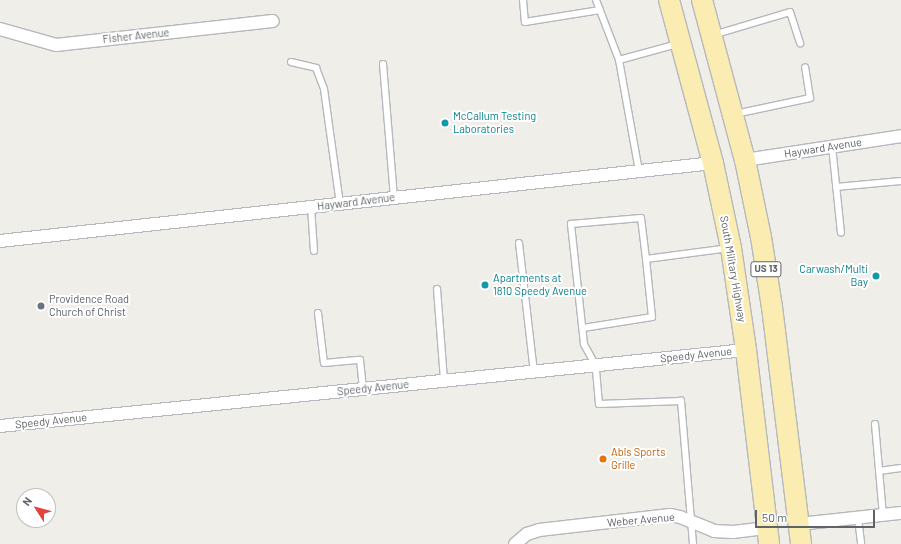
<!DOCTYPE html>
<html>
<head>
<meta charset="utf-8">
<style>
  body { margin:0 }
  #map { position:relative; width:901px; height:544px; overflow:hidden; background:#f0eee8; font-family:Barlow,sans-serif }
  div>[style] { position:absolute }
  .roads { filter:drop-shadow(1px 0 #b5b8bc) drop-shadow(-1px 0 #b5b8bc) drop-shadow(0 1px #b5b8bc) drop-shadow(0 -1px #b5b8bc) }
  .lane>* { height:6px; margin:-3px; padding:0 3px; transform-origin:3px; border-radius:3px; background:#fff }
  .street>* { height:12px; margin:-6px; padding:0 6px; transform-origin:6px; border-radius:6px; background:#fff }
  .primary>* { height:20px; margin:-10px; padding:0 10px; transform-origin:10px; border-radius:10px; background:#fbedb2 }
  .dots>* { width:11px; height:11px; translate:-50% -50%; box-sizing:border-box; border:2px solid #fff; border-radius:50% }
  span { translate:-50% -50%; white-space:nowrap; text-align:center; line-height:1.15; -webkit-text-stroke:4px #fff; paint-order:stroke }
  .shield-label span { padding:1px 3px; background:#fff; border:1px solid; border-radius:3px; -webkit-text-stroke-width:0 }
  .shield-label { font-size:10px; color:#5f6367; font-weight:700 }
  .street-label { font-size:11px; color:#5f6367 }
  .culture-label { font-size:11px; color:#0d838f }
  .left { translate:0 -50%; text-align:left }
  .right { translate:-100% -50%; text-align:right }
  .worship-label { font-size:11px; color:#5b616d }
  .food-label { font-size:11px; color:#c56008 }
  .north { position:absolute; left:16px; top:488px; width:40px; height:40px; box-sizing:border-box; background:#fff; border:1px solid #bfc1c2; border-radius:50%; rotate:306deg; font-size:11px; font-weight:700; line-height:16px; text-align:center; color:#5f6367 }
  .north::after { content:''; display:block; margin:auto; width:14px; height:18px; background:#e2433d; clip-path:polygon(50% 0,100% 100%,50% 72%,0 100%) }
  .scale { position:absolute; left:755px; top:510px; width:120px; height:18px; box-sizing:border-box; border:2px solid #5f6367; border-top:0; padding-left:5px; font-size:12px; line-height:14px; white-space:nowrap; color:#5f6367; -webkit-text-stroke:3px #fff; paint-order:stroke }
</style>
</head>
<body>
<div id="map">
  <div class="roads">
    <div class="lane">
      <i style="left:523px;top:0;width:22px;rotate:85deg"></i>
      <i style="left:525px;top:22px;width:76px;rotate:-9.1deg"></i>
      <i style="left:596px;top:0;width:64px;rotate:69deg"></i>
      <i style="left:619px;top:60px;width:113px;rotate:79.8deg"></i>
      <i style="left:713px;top:35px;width:80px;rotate:-16.6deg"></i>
      <i style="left:790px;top:12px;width:33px;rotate:72deg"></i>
      <i style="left:619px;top:60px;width:60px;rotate:-15.4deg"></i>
      <i style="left:291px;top:62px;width:26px;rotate:13deg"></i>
      <i style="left:316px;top:68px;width:22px;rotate:69deg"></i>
      <i style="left:324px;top:89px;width:116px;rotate:82.1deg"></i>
      <i style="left:383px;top:64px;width:133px;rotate:85.3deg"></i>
      <i style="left:735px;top:114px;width:77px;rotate:-12deg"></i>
      <i style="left:810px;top:98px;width:31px;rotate:-99deg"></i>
      <i style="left:832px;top:146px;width:87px;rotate:84.1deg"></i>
      <i style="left:836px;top:187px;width:65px;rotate:-5.3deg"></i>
      <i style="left:311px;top:207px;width:44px;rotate:86.1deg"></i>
      <i style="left:519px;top:243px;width:130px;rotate:83.4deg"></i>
      <i style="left:437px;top:289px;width:92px;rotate:85.6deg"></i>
      <i style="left:318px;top:313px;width:50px;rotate:83.2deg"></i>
      <i style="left:324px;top:363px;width:36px;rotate:-5deg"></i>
      <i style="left:360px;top:360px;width:29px;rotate:84deg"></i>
      <i style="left:583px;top:328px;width:70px;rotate:-9.1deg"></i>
      <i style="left:652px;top:317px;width:58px;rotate:-95.9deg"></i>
      <i style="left:875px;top:424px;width:91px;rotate:85deg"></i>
      <i style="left:879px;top:471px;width:22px;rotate:-8deg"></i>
      <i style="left:858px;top:518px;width:26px;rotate:83deg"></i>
      <i style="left:693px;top:544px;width:144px;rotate:-94.8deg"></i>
      <i style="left:681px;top:401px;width:82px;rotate:177.9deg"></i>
      <i style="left:599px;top:404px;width:38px;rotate:-95deg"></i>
      <i style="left:596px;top:366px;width:25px;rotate:-119deg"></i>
      <i style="left:584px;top:344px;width:121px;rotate:-96.2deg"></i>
      <i style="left:571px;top:224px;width:70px;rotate:-4.9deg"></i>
      <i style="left:641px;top:218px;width:41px;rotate:83deg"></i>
      <i style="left:646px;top:259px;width:84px;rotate:-7.5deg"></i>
    </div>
    <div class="street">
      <i style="left:0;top:29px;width:58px;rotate:15.9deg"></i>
      <i style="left:56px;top:45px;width:218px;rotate:-6.3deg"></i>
      <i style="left:745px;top:160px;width:158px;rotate:-8.7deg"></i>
      <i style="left:0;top:241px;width:717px;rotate:-6.24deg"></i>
      <i style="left:0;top:426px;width:750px;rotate:-5.82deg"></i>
      <i style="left:799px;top:524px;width:103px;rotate:-6.2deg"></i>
      <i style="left:515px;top:544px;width:16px;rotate:-40deg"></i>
      <i style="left:527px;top:534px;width:13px;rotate:-18deg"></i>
      <i style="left:539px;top:530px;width:132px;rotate:-6.5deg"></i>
      <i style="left:670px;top:515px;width:10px;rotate:11deg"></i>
      <i style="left:680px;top:517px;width:37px;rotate:22deg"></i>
      <i style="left:714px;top:531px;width:19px;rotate:3deg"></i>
      <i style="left:733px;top:532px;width:34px;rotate:-7deg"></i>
    </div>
    <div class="primary">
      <i style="left:669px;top:0;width:169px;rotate:74.9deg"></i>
      <i style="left:713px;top:163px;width:87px;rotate:78deg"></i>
      <i style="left:731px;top:248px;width:103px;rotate:81.6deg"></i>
      <i style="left:746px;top:350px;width:195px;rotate:83.2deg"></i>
      <i style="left:702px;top:0;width:166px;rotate:75deg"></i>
      <i style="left:745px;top:160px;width:79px;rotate:78.3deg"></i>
      <i style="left:761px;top:237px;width:71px;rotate:81.1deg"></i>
      <i style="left:772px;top:307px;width:239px;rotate:83deg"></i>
    </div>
  </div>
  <div class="dots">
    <i style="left:445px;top:123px;background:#0f9aa8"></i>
    <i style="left:876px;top:276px;background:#0f9aa8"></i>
    <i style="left:485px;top:285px;background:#0f9aa8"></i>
    <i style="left:41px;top:306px;background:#6b7280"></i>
    <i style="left:603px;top:459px;background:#e8710a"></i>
  </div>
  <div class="shield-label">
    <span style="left:766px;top:269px">US 13</span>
  </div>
  <div class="street-label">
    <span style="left:136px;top:36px;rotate:-6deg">Fisher Avenue</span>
    <span style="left:823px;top:148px;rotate:-9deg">Hayward Avenue</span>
    <span style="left:356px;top:202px;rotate:-7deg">Hayward Avenue</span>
    <span style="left:733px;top:269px;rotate:80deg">South Military Highway</span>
    <span style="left:696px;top:355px;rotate:-6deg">Speedy Avenue</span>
    <span style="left:373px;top:388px;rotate:-6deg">Speedy Avenue</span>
    <span style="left:51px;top:421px;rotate:-6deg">Speedy Avenue</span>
    <span style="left:641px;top:520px;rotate:-5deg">Weber Avenue</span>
  </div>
  <div class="culture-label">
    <span class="left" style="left:453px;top:123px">McCallum Testing<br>Laboratories</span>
    <span class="right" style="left:868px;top:276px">Carwash/Multi<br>Bay</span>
    <span class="left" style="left:493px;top:285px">Apartments at<br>1810 Speedy Avenue</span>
  </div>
  <div class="worship-label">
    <span class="left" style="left:49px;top:306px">Providence Road<br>Church of Christ</span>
  </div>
  <div class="food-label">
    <span class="left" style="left:611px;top:459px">Abls Sports<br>Grille</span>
  </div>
  <div class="north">N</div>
  <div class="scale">50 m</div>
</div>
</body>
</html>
